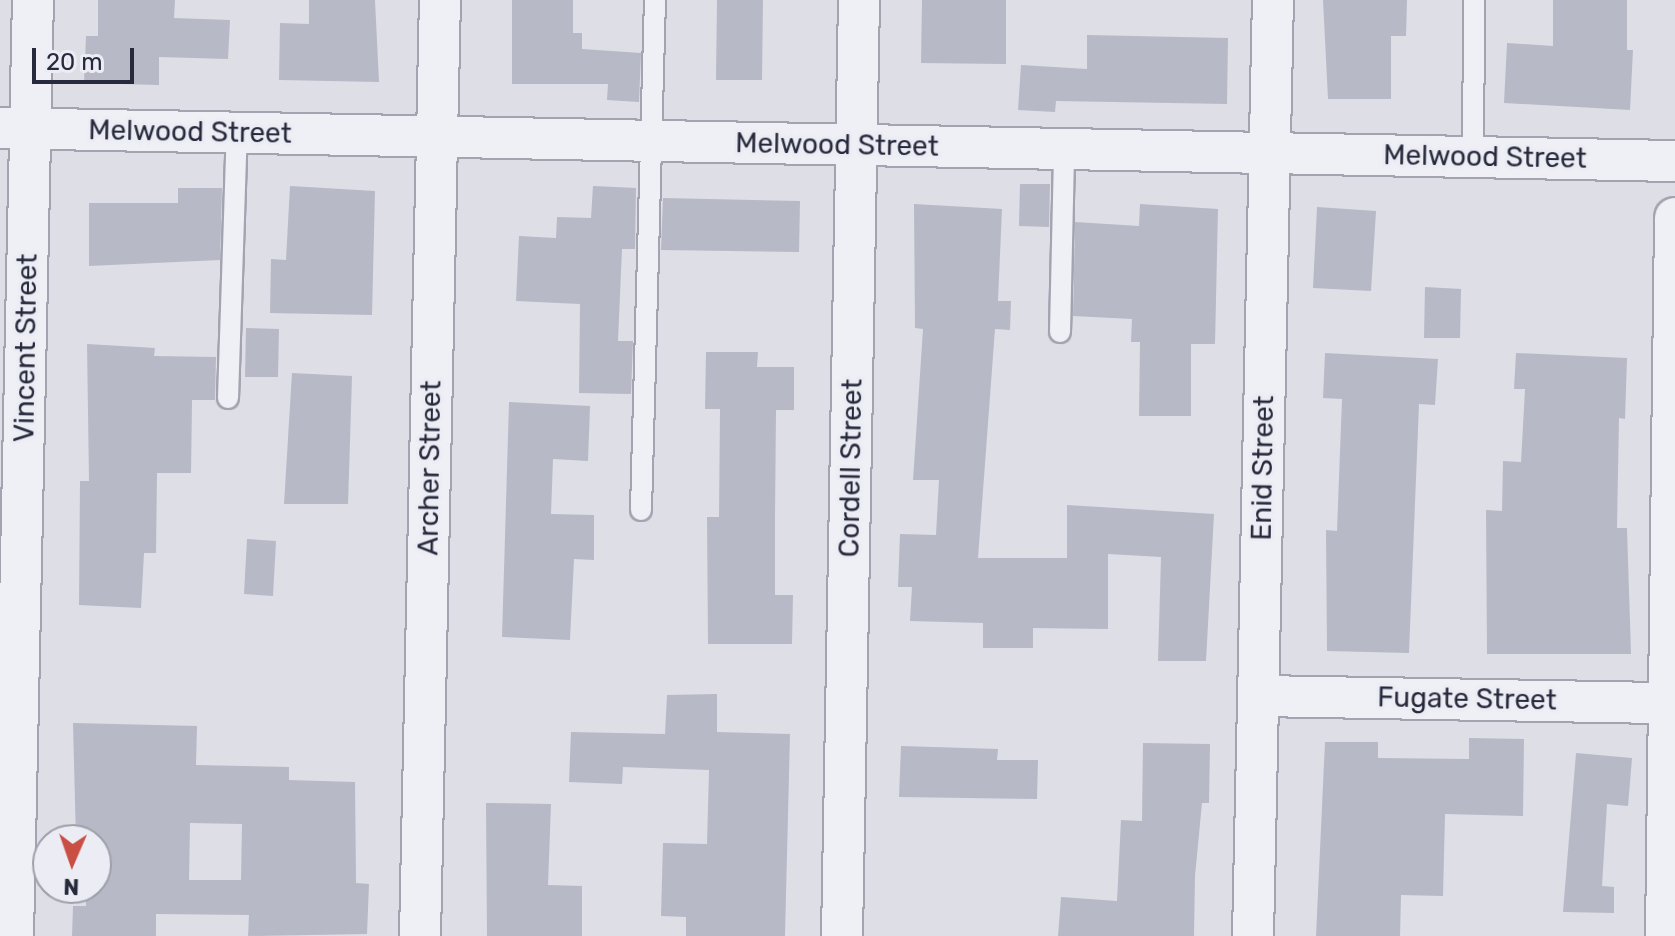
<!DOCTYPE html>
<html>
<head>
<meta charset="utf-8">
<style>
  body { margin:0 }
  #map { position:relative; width:1675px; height:936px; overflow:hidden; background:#dddee6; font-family:Rubik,sans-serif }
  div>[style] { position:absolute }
  .building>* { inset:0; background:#b7b9c6 }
  .roads { filter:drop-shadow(2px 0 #a3a4b0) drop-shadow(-2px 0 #a3a4b0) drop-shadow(0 2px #a3a4b0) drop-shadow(0 -2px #a3a4b0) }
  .lane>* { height:20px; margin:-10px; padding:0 10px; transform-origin:10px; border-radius:10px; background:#eff0f5 }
  .street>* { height:40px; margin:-20px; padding:0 20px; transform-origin:20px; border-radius:20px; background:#eff0f5 }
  span { translate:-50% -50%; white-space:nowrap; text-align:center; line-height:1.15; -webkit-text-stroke:7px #ecedf4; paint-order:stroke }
  .street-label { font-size:28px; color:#272a3c }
  .north { position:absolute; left:32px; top:824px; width:80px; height:80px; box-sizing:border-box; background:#ecedf4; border:2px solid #9d9faa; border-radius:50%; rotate:182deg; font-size:22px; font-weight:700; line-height:32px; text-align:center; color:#272a3c }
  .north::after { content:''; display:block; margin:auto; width:28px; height:36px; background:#c94e44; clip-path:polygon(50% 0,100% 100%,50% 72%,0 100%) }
  .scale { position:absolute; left:32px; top:48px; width:102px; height:36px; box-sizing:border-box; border:4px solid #272a3c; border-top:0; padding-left:10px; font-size:24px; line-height:28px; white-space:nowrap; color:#272a3c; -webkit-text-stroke:6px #ecedf4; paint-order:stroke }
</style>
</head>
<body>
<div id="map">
  <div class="building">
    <i style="clip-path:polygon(98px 0,175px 0,174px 18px,230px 20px,228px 59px,159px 57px,159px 85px,84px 83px,86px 36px,98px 36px)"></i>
    <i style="clip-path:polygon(309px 0,375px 0,379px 82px,279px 80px,280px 23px,309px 24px)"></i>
    <i style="clip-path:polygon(512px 0,573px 0,573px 33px,582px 33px,582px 49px,641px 53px,639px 102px,607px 100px,608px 84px,512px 84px)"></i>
    <i style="clip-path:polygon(717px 0,763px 0,762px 80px,716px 80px)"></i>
    <i style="clip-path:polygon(922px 0,1006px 0,1006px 64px,921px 63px)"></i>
    <i style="clip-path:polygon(1323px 0,1407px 0,1406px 36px,1391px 36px,1391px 99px,1328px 99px)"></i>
    <i style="clip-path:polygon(1553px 0,1627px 0,1627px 50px,1633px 50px,1630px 110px,1504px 103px,1507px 43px,1553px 46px)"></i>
    <i style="clip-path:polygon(1087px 35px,1228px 38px,1227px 104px,1056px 101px,1055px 112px,1018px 110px,1021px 65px,1087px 69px)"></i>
    <i style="clip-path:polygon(1020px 184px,1050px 184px,1049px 227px,1019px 226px)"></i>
    <i style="clip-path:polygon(290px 186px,375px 191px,372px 315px,270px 313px,271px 259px,286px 260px)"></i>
    <i style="clip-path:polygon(593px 186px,636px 188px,635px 249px,622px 249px,618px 341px,633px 341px,631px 394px,579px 393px,580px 304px,516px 301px,519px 236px,556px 238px,557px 217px,591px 218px)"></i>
    <i style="clip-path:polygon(178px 188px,222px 188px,220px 260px,89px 266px,89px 203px,178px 203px)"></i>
    <i style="clip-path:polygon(663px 198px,800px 201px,799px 252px,661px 250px)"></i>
    <i style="clip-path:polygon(914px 204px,1002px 209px,998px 301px,1011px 301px,1010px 330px,995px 329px,978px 558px,1067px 558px,1067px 505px,1214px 514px,1206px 661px,1158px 661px,1161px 557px,1108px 554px,1108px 629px,1033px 628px,1033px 648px,983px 648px,983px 623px,910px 621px,912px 587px,898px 587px,900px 534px,936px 535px,939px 480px,913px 480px,923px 329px,915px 328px)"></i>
    <i style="clip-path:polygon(1140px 204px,1218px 209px,1215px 344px,1191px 344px,1191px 416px,1139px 416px,1140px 342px,1131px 342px,1132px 319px,1073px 316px,1075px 222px,1139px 226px)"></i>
    <i style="clip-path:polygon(1317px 207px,1376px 211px,1371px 291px,1313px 288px)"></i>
    <i style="clip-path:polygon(1425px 287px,1461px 289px,1460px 338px,1424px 338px)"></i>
    <i style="clip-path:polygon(246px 328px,279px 329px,278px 377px,245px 377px)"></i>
    <i style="clip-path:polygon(87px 344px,155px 348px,154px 356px,216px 357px,215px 400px,192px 400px,191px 473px,157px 473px,156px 553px,144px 553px,141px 608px,79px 605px,80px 481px,89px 481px)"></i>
    <i style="clip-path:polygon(706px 352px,758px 352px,757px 367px,794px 367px,794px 410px,776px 410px,775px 518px,775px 595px,793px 595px,792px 644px,708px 644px,707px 517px,719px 517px,720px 409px,705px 409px)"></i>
    <i style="clip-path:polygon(1325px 353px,1438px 359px,1435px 405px,1419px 404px,1409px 653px,1327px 651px,1326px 530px,1337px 531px,1342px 399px,1323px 398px)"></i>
    <i style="clip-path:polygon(1516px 353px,1627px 358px,1625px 419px,1619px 418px,1617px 528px,1627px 528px,1631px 654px,1487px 654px,1486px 510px,1502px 511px,1503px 461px,1521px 462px,1525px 389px,1514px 389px)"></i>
    <i style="clip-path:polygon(292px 373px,352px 376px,348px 504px,284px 504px)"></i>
    <i style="clip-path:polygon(509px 402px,590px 406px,588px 461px,553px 459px,551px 514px,594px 515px,594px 560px,574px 559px,570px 640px,502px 637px)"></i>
    <i style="clip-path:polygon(247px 539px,276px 541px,273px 596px,244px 594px)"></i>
    <i style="clip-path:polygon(717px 694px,717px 732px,790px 734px,785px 936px,686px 936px,686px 917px,661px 916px,663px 843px,707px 844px,709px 770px,623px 767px,622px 784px,569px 782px,571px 732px,665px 734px,667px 695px)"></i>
    <i style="clip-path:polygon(evenodd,73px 723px,197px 726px,196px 765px,289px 767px,289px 780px,355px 782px,356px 883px,369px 884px,367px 934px,248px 936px,249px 915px,156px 914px,156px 936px,72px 936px,73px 906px,86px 906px,86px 888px,96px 888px,96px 840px,76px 840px,73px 723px,190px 823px,242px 824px,241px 880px,189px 880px,190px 823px)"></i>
    <i style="clip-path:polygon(1469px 738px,1524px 739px,1523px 816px,1445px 814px,1443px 896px,1401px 895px,1400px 936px,1316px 936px,1325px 742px,1378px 742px,1378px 758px,1469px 759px)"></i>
    <i style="clip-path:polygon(1143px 743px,1210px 744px,1209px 803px,1202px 803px,1195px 876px,1194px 936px,1058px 936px,1061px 897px,1117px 901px,1121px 820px,1142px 821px)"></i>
    <i style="clip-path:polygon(901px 746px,998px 749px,997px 760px,1038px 760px,1037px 799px,899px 797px)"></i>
    <i style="clip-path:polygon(1576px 753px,1632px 758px,1628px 806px,1607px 804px,1602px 886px,1614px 887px,1614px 913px,1563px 912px)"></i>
    <i style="clip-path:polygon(486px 803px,551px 804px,548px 885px,582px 886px,582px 936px,487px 936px)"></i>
  </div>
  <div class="roads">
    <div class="lane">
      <i style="left:1473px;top:157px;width:157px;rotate:-89.6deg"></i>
      <i style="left:1060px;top:332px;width:183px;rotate:-88.7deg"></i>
      <i style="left:228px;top:398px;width:265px;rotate:-88.1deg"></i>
      <i style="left:641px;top:510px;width:510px;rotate:-88.43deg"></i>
    </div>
    <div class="street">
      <i style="left:0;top:128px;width:1675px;rotate:1.13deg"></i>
      <i style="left:1259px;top:696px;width:416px;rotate:1deg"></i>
      <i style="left:13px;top:936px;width:936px;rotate:-88.78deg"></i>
      <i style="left:420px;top:936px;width:936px;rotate:-88.78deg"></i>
      <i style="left:842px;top:936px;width:936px;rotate:-88.96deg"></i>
      <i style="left:1253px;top:936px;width:936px;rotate:-88.78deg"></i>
      <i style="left:1666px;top:936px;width:718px;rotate:-89.28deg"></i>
    </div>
  </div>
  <div class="street-label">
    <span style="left:190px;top:132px;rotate:1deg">Melwood Street</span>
    <span style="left:837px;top:145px;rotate:1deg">Melwood Street</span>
    <span style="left:1485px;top:157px;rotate:1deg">Melwood Street</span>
    <span style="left:26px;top:348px;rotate:-89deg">Vincent Street</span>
    <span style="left:430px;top:468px;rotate:-89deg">Archer Street</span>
    <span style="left:851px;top:468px;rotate:-89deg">Cordell Street</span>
    <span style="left:1263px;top:468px;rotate:-89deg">Enid Street</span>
    <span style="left:1467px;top:699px;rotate:1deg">Fugate Street</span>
  </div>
  <div class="north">N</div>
  <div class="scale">20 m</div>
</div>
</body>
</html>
